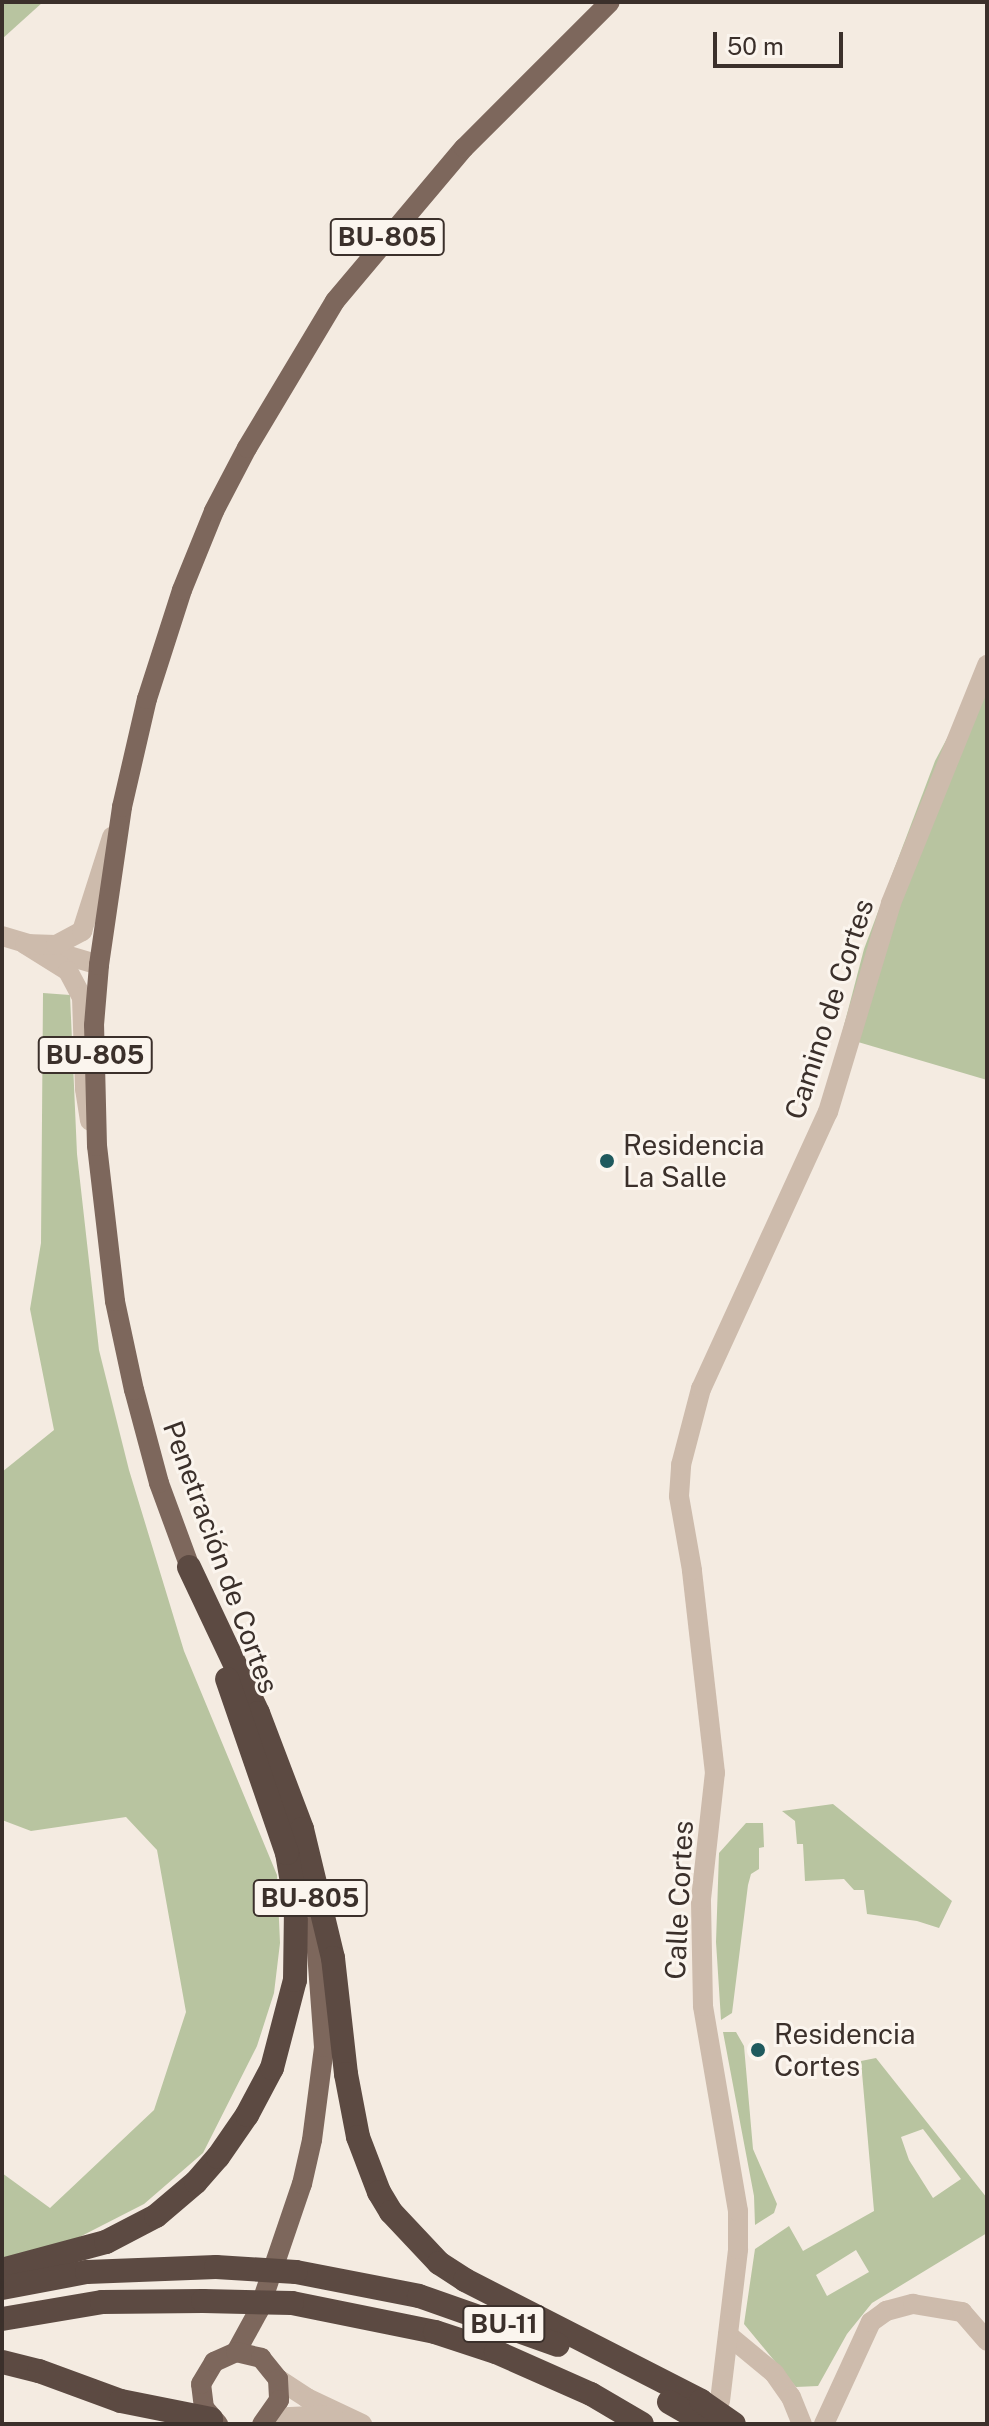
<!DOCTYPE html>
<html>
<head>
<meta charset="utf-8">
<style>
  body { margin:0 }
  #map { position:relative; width:989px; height:2426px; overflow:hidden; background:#f4ebe1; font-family:"Public Sans",sans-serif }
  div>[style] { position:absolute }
  .green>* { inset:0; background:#b8c4a0 }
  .minor>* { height:20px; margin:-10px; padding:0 10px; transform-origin:10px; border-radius:10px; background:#cdbbac }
  .tertiary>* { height:20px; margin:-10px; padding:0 10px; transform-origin:10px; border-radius:10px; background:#cdbbac }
  .primary>* { height:20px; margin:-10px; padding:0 10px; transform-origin:10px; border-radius:10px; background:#7d675c }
  .motorway>* { height:24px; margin:-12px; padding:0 12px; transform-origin:12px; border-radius:12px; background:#5c4a42 }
  .motorway-bridge>* { height:24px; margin:-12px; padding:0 12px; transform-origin:12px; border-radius:12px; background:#5c4a42 }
  .dots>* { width:22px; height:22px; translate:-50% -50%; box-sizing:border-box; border:4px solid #fbf5ee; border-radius:50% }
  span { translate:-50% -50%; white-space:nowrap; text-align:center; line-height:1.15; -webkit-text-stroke:6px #fbf5ee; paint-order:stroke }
  .shield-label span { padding:2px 6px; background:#fbf5ee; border:2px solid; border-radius:6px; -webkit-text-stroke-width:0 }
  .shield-label { font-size:26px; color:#3b302b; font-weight:700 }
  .street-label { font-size:28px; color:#3b302b }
  .poi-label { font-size:28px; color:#3b302b }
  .left { translate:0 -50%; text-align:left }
  .frame { position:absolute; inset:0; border:4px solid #3b302b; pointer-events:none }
  .scale { position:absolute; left:713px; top:32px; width:130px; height:36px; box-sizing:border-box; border:4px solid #3b302b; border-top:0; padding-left:10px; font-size:24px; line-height:28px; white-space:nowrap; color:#3b302b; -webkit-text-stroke:6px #fbf5ee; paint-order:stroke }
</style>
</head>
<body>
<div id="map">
  <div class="green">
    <i style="clip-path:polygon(2px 2px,43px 2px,2px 39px)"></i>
    <i style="clip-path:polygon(987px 663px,987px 1080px,841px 1037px,864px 949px,935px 761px)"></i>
    <i style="clip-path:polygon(43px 993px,70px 995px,77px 1154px,99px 1350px,129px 1470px,184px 1651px,277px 1875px,280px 1943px,274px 1993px,257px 2046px,203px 2153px,144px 2204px,56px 2249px,2px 2263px,2px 2173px,50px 2208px,154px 2110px,186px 2012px,157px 1850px,126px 1817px,31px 1831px,2px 1820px,2px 1472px,54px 1430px,30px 1309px,41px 1243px)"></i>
    <i style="clip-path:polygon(833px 1804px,952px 1901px,939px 1928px,917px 1921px,867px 1914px,864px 1890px,854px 1890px,844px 1879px,805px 1881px,803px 1844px,797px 1844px,795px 1821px,782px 1811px)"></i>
    <i style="clip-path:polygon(746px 1823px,763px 1823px,764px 1847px,759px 1848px,759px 1869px,751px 1874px,748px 1885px,732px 2013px,721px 2020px,716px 1942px,719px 1853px)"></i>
    <i style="clip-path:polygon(723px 2032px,736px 2032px,744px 2046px,753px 2149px,777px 2204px,774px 2213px,755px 2225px,754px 2196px)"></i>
    <i style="clip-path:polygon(evenodd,876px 2058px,987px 2198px,987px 2233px,872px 2303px,847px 2334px,818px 2386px,796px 2387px,744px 2324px,755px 2249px,789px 2226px,803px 2251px,874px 2211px,861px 2061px,876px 2058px,923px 2129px,961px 2179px,933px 2198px,909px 2160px,901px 2137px,923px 2129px,876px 2058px,856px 2250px,869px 2272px,827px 2296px,816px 2275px,856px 2250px)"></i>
  </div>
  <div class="minor">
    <i style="left:728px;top:2335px;width:60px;rotate:39.6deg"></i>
    <i style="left:774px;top:2373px;width:29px;rotate:55deg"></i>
    <i style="left:791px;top:2397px;width:29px;rotate:68deg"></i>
    <i style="left:278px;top:2379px;width:35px;rotate:33deg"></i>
    <i style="left:307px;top:2398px;width:61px;rotate:25.3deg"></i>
    <i style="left:720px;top:2401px;width:153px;rotate:-83.2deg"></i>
    <i style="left:738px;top:2249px;width:38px;rotate:-90deg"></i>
    <i style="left:738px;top:2211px;width:208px;rotate:-99.7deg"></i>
    <i style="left:703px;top:2006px;width:107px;rotate:-91.1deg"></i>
    <i style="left:701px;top:1899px;width:127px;rotate:-83.7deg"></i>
    <i style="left:715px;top:1773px;width:204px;rotate:-96.5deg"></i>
    <i style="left:692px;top:1570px;width:75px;rotate:-100deg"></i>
    <i style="left:679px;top:1496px;width:31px;rotate:-86deg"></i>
    <i style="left:681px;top:1465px;width:79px;rotate:-75.3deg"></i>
    <i style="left:701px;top:1389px;width:305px;rotate:-65.4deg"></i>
    <i style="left:828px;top:1112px;width:218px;rotate:-73.2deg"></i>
    <i style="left:891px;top:903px;width:257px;rotate:-68deg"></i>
    <i style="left:269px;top:2418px;width:64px;rotate:-2.7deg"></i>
    <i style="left:824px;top:2424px;width:112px;rotate:-65.3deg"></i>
    <i style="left:871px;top:2322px;width:19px;rotate:-36deg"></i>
    <i style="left:886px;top:2311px;width:28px;rotate:-15deg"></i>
    <i style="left:913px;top:2304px;width:50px;rotate:9.3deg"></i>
    <i style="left:962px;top:2312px;width:38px;rotate:49deg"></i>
  </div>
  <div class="tertiary">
    <i style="left:2px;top:936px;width:101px;rotate:16.6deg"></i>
    <i style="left:25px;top:944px;width:51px;rotate:32.1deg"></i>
    <i style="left:68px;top:971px;width:30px;rotate:62deg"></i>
    <i style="left:82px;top:997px;width:92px;rotate:88.1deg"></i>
    <i style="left:85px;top:1089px;width:32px;rotate:81deg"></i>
    <i style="left:25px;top:944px;width:31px;rotate:2deg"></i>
    <i style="left:56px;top:945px;width:30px;rotate:-28deg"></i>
    <i style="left:82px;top:931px;width:99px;rotate:-72.3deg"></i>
  </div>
  <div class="primary">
    <i style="left:195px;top:1581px;width:104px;rotate:-110.2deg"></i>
    <i style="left:159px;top:1483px;width:96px;rotate:-105deg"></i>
    <i style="left:134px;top:1390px;width:91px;rotate:-102.1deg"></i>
    <i style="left:115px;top:1301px;width:156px;rotate:-96.6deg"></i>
    <i style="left:97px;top:1146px;width:121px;rotate:-91.4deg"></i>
    <i style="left:94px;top:1025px;width:60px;rotate:-85.2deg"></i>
    <i style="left:99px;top:965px;width:160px;rotate:-81.7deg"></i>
    <i style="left:122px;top:807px;width:111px;rotate:-77deg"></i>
    <i style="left:147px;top:699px;width:114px;rotate:-72.2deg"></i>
    <i style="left:182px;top:590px;width:85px;rotate:-67.9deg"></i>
    <i style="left:214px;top:511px;width:71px;rotate:-62.4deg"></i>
    <i style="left:247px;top:448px;width:171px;rotate:-59.1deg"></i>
    <i style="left:335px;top:301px;width:200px;rotate:-49.9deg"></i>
    <i style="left:464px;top:148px;width:206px;rotate:-45deg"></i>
    <i style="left:236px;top:2352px;width:48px;rotate:-61.3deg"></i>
    <i style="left:259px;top:2310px;width:133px;rotate:-71.2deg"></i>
    <i style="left:302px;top:2184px;width:45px;rotate:-77.2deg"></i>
    <i style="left:312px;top:2140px;width:94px;rotate:-82.6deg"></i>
    <i style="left:324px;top:2047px;width:123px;rotate:-94.2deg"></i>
    <i style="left:218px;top:2424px;width:21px;rotate:-131deg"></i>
    <i style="left:204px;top:2408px;width:24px;rotate:-97deg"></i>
    <i style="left:201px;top:2384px;width:26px;rotate:-59deg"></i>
    <i style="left:214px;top:2362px;width:24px;rotate:-24deg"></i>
    <i style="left:236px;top:2352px;width:26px;rotate:13deg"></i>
    <i style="left:261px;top:2358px;width:27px;rotate:51deg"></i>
    <i style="left:278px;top:2379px;width:21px;rotate:87deg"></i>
    <i style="left:279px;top:2400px;width:29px;rotate:125deg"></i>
  </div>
  <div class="motorway">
    <i style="left:189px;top:1567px;width:161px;rotate:64.7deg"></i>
    <i style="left:258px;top:1713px;width:124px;rotate:69.2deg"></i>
    <i style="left:302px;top:1829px;width:133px;rotate:76.5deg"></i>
    <i style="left:333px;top:1958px;width:117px;rotate:83.6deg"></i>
    <i style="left:346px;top:2074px;width:64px;rotate:79.2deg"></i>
    <i style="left:358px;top:2137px;width:59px;rotate:69.1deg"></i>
    <i style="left:379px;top:2192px;width:23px;rotate:59deg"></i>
    <i style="left:391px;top:2212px;width:70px;rotate:46.7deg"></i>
    <i style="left:439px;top:2263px;width:31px;rotate:33deg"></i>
    <i style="left:465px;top:2280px;width:265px;rotate:27.1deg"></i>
    <i style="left:2px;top:2270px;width:108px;rotate:-15.1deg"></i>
    <i style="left:106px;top:2242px;width:56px;rotate:-27.5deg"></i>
    <i style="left:156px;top:2216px;width:52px;rotate:-40.4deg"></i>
    <i style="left:196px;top:2182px;width:33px;rotate:-49deg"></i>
    <i style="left:218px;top:2157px;width:51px;rotate:-55.4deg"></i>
    <i style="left:247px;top:2115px;width:53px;rotate:-62deg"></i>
    <i style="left:272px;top:2068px;width:91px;rotate:-75.4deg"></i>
    <i style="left:295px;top:1980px;width:74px;rotate:-89.2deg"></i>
    <i style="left:296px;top:1906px;width:54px;rotate:-99.6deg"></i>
    <i style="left:287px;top:1853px;width:184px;rotate:-109deg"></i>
    <i style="left:296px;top:2272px;width:125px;rotate:11deg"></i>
    <i style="left:419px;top:2296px;width:147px;rotate:19.4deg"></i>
    <i style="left:2px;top:2288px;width:86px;rotate:-10.7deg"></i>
    <i style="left:87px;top:2272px;width:129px;rotate:-2.2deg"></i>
    <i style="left:292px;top:2303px;width:146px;rotate:11.5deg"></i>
    <i style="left:435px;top:2332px;width:64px;rotate:18.2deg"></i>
    <i style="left:496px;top:2352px;width:104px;rotate:23.9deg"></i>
    <i style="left:591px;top:2394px;width:59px;rotate:30.5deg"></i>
    <i style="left:2px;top:2319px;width:101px;rotate:-9.6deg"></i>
    <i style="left:102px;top:2302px;width:101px;rotate:-0.6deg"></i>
    <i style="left:2px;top:2362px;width:38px;rotate:14deg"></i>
    <i style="left:39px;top:2371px;width:87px;rotate:20.1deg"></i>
    <i style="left:121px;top:2401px;width:92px;rotate:11.3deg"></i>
    <i style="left:669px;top:2402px;width:44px;rotate:30.1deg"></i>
  </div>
  <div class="motorway-bridge">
    <i style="left:216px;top:2267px;width:80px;rotate:3.6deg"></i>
    <i style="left:203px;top:2301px;width:89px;rotate:1.3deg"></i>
    <i style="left:701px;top:2401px;width:40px;rotate:34.9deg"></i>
  </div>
  <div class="dots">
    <i style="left:607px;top:1161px;background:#1f5a5e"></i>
    <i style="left:758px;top:2050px;background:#1f5a5e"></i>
  </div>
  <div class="shield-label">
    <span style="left:387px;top:237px">BU-805</span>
    <span style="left:95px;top:1055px">BU-805</span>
    <span style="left:310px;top:1898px">BU-805</span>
    <span style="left:504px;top:2324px">BU-11</span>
  </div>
  <div class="street-label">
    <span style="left:829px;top:1009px;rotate:-72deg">Camino de Cortes</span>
    <span style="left:221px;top:1557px;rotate:70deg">Penetración de Cortes</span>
    <span style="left:679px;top:1900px;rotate:-87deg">Calle Cortes</span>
  </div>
  <div class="poi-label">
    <span class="left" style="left:623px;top:1161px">Residencia<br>La Salle</span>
    <span class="left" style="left:774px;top:2050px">Residencia<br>Cortes</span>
  </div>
  <div class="frame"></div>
  <div class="scale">50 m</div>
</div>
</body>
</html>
